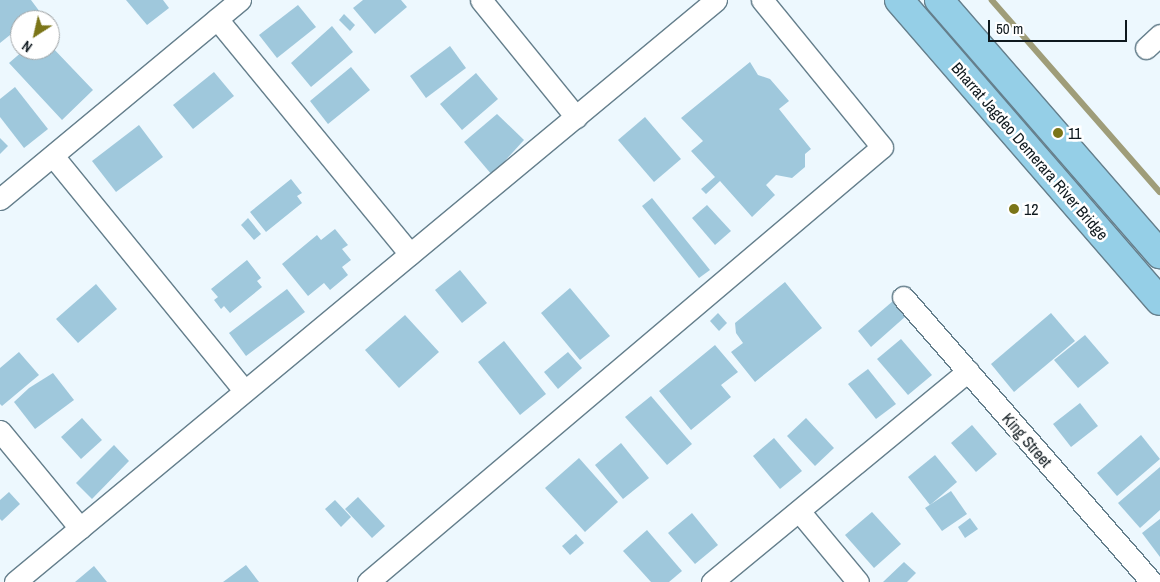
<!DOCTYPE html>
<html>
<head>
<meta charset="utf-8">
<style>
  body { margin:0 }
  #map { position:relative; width:1160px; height:582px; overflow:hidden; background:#edf8fe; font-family:"Archivo Narrow",sans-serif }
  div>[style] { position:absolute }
  .stream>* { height:5.5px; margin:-2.75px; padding:0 2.75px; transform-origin:2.75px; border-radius:2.75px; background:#9f9d79 }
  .building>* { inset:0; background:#9fc8dc }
  .roads { filter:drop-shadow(1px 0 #657f8c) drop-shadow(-1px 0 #657f8c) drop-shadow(0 1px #657f8c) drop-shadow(0 -1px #657f8c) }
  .minor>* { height:21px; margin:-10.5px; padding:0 10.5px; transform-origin:10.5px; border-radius:10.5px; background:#fff }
  .primary>* { height:28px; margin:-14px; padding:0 14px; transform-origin:14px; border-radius:14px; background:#95cfe7 }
  .dots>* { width:14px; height:14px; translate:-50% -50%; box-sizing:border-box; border:2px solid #fff; border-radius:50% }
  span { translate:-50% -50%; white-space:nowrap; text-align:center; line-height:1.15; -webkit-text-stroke:5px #fff; paint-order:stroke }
  .poi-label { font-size:16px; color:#0f191e }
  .left { translate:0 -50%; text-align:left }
  .street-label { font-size:16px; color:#0f191e }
  .north { position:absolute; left:10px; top:10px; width:50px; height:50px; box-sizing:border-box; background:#fff; border:1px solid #9fa3a5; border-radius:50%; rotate:215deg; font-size:14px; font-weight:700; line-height:20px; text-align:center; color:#0f191e }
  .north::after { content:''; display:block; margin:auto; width:18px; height:22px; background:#7b7518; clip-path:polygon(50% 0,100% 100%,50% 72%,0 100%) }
  .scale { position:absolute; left:988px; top:20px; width:139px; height:22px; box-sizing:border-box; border:2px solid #0f191e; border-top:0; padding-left:6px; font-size:15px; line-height:18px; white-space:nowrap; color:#0f191e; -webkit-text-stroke:4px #fff; paint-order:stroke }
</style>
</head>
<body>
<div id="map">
  <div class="stream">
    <i style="left:992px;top:0;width:255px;rotate:48.8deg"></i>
  </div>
  <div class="building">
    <i style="clip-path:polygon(0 0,31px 0,40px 12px,30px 20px,20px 20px,20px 27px,0 43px)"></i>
    <i style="clip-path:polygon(126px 0,163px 0,169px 8px,147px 25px)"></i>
    <i style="clip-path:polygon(363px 0,401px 0,407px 7px,375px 34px,353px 8px)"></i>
    <i style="clip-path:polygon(298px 5px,316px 27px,277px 58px,259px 35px)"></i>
    <i style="clip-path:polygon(344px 14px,355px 25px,350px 31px,339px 20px)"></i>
    <i style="clip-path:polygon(332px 26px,353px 52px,311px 87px,291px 63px)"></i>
    <i style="clip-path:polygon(50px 45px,93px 90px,62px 120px,9px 63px,24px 50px,50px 50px)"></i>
    <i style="clip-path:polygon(450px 46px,466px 68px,426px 98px,410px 76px)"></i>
    <i style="clip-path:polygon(750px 62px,758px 75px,770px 79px,789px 101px,779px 109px,811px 149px,805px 154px,805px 167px,792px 178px,776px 175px,766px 185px,775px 195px,752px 217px,720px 181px,706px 194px,701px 189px,715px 177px,691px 151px,703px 141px,681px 118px)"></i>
    <i style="clip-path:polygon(351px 67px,370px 90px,328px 124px,310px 101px)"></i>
    <i style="clip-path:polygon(214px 72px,234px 96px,193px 129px,173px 105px)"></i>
    <i style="clip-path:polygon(476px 73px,498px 99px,462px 130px,440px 104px)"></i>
    <i style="clip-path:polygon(15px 87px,48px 129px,24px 148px,0 117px,0 99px)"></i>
    <i style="clip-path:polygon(497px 114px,524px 140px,492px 175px,464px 142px)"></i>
    <i style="clip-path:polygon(645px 117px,681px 159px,654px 182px,618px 140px)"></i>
    <i style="clip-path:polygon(139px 125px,163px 157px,116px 192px,92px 161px)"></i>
    <i style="clip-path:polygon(0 138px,8px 146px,0 154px)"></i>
    <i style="clip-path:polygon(291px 179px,302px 193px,297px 196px,302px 203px,266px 232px,250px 212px)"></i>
    <i style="clip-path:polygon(652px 198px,710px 270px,699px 278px,642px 206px)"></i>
    <i style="clip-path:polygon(707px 205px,731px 231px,715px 245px,692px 218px)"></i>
    <i style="clip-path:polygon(248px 218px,261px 234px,254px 240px,241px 225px)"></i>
    <i style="clip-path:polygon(335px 229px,348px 245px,342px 249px,351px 260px,342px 267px,348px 275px,330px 290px,324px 283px,308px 296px,282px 264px,317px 235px,321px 240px)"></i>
    <i style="clip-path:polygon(247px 260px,261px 278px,257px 281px,262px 287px,230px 313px,224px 306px,221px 309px,214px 300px,218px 297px,211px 289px)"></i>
    <i style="clip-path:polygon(460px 270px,487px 303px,462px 323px,435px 290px)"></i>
    <i style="clip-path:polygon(785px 282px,822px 328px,755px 382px,731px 352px,743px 343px,736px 333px,735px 323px)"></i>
    <i style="clip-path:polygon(96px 284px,117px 309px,78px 343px,56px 319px)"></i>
    <i style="clip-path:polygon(570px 288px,610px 336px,580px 360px,541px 313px)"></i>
    <i style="clip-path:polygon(287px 289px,305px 312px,246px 356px,229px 333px)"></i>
    <i style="clip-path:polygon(893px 301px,906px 316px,871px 347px,858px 331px)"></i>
    <i style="clip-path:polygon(718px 313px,727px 323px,719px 331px,710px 321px)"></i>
    <i style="clip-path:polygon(1051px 313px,1075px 341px,1014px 392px,991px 364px)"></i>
    <i style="clip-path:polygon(405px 315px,439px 352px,399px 388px,365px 350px)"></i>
    <i style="clip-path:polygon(1085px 335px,1109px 363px,1078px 388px,1054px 360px)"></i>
    <i style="clip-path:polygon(901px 339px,932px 375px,908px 395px,877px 359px)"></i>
    <i style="clip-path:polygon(504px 341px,546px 394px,520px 415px,478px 362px)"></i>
    <i style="clip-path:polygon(715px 345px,738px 372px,721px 385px,731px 397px,691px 430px,659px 391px)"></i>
    <i style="clip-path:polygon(19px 352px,39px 375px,2px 406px,0 404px,0 368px)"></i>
    <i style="clip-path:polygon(568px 352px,582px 368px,558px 389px,544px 372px)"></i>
    <i style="clip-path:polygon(868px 369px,896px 404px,876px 419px,848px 384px)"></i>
    <i style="clip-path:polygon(53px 373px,74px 400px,35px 429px,14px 402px,29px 388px)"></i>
    <i style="clip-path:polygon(651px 396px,692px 444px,667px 465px,625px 417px)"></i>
    <i style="clip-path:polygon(1080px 403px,1098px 426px,1071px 447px,1053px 424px)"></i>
    <i style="clip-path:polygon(82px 418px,102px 440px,81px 459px,61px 437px)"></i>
    <i style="clip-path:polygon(806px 418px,834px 448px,815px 466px,787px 436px)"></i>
    <i style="clip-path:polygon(972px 425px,997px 454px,976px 472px,951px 443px)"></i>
    <i style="clip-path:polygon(1141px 435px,1160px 459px,1117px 496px,1097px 473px)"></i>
    <i style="clip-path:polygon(774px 438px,802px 471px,780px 489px,753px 456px)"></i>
    <i style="clip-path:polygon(621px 443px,649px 478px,623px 499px,595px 465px)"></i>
    <i style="clip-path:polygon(114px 445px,129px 461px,92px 499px,76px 483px)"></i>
    <i style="clip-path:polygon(935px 455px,957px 482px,930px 505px,908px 477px)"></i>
    <i style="clip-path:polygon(579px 458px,618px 502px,585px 532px,545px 488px)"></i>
    <i style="clip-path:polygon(1160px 467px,1160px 510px,1140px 528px,1118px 503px)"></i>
    <i style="clip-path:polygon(951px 491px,967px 514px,942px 531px,925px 508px)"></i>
    <i style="clip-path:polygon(9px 492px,20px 504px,2px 521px,0 519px,0 500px)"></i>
    <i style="clip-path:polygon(358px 497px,385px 526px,372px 538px,345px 509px)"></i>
    <i style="clip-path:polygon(335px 500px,351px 517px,341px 527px,325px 509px)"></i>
    <i style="clip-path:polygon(872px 512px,901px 544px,874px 568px,845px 535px)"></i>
    <i style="clip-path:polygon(692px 513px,718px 545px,695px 564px,668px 533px)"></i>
    <i style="clip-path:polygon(970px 518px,978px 529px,965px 538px,958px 527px)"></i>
    <i style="clip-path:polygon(1160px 519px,1160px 557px,1142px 533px)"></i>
    <i style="clip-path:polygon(647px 530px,682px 571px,669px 582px,651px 582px,623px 551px)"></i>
    <i style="clip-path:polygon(576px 534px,584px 543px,570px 555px,562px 546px)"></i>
    <i style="clip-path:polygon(904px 562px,916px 573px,907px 582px,883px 582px)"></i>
    <i style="clip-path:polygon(246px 565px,259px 582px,223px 582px)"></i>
    <i style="clip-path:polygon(94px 566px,107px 582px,75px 582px)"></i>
  </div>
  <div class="roads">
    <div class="minor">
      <i style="left:481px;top:0;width:151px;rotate:50.9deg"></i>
      <i style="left:217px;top:19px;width:304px;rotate:50.6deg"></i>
      <i style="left:1146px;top:48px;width:19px;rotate:-43deg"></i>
      <i style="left:53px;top:156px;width:303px;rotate:50.8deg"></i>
      <i style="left:0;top:199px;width:312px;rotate:-39.7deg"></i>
      <i style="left:903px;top:297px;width:378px;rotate:48.9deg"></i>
      <i style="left:0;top:431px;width:126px;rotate:50.5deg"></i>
      <i style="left:799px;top:511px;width:92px;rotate:50.3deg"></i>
      <i style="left:15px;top:582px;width:911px;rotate:-39.7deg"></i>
      <i style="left:368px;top:582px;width:673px;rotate:-40.24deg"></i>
      <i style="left:882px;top:147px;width:190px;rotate:-129.2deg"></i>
      <i style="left:712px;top:582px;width:332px;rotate:-39.5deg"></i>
    </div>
    <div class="primary">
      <i style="left:899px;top:0;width:398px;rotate:49.1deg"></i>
      <i style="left:939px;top:0;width:337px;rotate:49deg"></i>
    </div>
  </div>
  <div class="dots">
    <i style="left:1058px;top:133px;background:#7b7518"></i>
    <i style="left:1014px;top:209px;background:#7b7518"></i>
  </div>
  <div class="poi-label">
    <span class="left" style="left:1068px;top:133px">11</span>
    <span class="left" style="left:1024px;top:209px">12</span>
  </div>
  <div class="street-label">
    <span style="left:1030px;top:151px;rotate:49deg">Bharrat Jagdeo Demerara River Bridge</span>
    <span style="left:1027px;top:440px;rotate:49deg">King Street</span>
  </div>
  <div class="north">N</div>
  <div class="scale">50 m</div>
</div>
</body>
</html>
